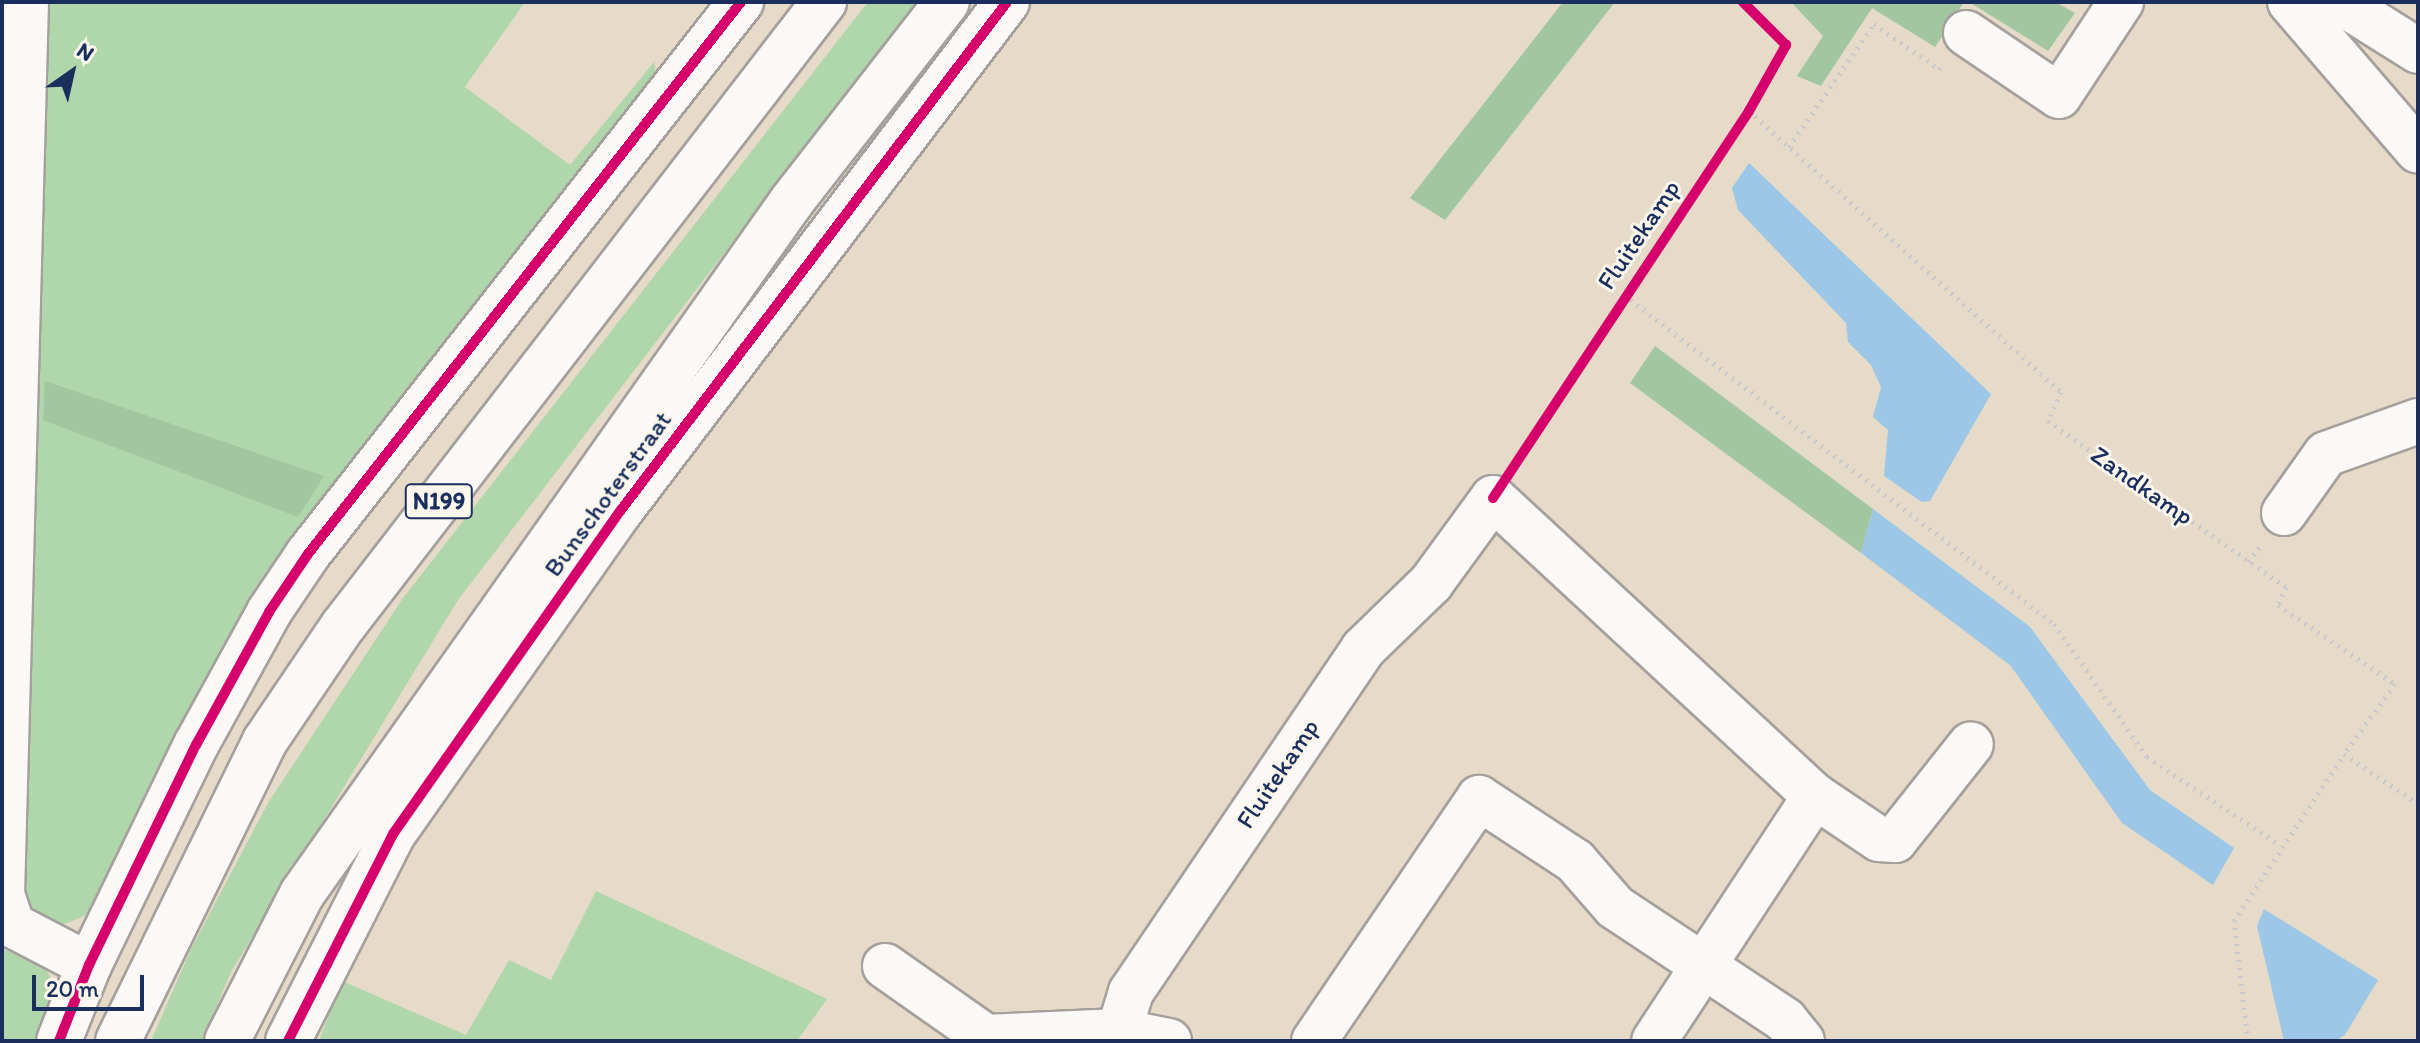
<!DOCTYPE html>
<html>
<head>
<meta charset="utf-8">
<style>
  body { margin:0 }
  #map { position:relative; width:2420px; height:1043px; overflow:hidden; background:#e6dac9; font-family:Itim,sans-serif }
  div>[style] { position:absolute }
  .green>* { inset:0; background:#b0d6ab }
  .forest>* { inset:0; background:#a2c69f }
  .water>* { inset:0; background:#9cc7e6 }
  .path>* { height:5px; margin-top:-2.5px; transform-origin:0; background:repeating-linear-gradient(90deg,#cac9c9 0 2px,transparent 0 8px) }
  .roads { filter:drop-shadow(2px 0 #a5a09c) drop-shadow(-2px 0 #a5a09c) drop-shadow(0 2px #a5a09c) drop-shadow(0 -2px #a5a09c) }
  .minor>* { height:44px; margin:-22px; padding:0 22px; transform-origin:22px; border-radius:22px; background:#fbf9f7 }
  .major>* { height:44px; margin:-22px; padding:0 22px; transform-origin:22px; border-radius:22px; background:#fbf9f7 }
  .cycleway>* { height:10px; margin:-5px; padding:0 5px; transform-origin:5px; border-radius:5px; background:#d6006c }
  span { translate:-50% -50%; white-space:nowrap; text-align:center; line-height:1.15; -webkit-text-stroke:6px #fbf7ec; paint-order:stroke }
  .shield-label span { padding:2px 6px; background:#fbf7ec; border:2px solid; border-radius:6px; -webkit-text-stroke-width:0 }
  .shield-label { font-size:24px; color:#1b2f5e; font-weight:700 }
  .street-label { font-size:26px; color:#1b2f5e }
  .frame { position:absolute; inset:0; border:4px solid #1b2f5e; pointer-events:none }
  .north { position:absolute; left:32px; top:32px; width:80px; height:80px; -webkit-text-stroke:6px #fbf7ec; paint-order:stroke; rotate:34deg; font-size:22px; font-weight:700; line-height:32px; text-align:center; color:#1b2f5e }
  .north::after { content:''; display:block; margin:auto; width:28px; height:36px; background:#1b2f5e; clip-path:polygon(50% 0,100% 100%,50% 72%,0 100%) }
  .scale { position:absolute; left:32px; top:975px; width:112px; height:36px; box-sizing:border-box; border:4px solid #1b2f5e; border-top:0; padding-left:10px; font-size:24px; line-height:28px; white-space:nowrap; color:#1b2f5e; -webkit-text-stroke:6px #fbf7ec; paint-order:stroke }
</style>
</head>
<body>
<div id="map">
  <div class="green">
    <i style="clip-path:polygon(34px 2px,525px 2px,465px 87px,570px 165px,654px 62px,658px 85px,312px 524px,92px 913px,57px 927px,25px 905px,19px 880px)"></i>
    <i style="clip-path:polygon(868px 2px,917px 2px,458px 600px,231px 972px,202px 1041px,151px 1041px,191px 949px,268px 803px,403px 598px)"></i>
    <i style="clip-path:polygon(596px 891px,827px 999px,797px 1041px,319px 1041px,342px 981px,466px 1035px,509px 960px,551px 980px)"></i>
    <i style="clip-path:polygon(2px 949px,41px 964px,49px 974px,56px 1004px,41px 1041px,2px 1041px)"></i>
  </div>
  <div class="forest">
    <i style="clip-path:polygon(1563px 2px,1615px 2px,1445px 220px,1410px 198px)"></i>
    <i style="clip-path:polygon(1791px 2px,1964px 2px,1935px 47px,1872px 8px,1821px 86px,1797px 76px,1823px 36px)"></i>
    <i style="clip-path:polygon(1969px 2px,2055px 2px,2075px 13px,2048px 51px)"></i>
    <i style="clip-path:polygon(1655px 346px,1873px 509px,1861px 553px,1630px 383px)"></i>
    <i style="clip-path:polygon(45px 381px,324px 476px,298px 517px,43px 420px)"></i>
  </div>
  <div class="water">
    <i style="clip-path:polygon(1749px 163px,1991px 394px,1930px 501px,1922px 502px,1884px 476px,1888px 430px,1873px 417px,1881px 387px,1871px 365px,1848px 342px,1846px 323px,1738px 210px,1732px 188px)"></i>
    <i style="clip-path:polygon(1873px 509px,2030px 627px,2150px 790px,2234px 848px,2213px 885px,2122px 823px,2010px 665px,1861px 553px)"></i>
    <i style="clip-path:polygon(2264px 909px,2378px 980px,2345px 1035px,2335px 1041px,2284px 1041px,2257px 926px)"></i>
  </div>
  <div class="path">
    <i style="left:1749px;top:111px;width:420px;rotate:42deg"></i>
    <i style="left:2061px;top:392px;width:32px;rotate:114deg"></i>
    <i style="left:2048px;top:421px;width:290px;rotate:34.9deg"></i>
    <i style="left:2286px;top:587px;width:20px;rotate:114deg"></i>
    <i style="left:2278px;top:605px;width:141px;rotate:34deg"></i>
    <i style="left:2395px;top:684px;width:87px;rotate:126.1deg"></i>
    <i style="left:2344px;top:754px;width:89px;rotate:34deg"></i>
    <i style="left:1789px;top:147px;width:150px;rotate:-55.4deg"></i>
    <i style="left:1874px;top:24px;width:79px;rotate:34.7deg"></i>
    <i style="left:1939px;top:69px;width:5px;rotate:-53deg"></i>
    <i style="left:1624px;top:295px;width:541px;rotate:37.42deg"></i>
    <i style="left:2054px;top:624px;width:162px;rotate:55deg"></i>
    <i style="left:2147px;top:757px;width:159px;rotate:33.5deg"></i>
    <i style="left:2249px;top:562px;width:23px;rotate:-56deg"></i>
    <i style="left:2248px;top:1041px;width:121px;rotate:-96.7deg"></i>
    <i style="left:2234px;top:921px;width:200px;rotate:-56.6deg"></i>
  </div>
  <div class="roads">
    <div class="minor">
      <i style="left:26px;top:2px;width:892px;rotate:91.54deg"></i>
      <i style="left:2px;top:894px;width:33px;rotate:72deg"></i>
      <i style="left:12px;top:925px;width:87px;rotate:27.5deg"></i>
      <i style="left:2290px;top:2px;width:196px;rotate:49.3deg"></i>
      <i style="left:2340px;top:2px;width:92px;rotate:32.1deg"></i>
      <i style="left:1966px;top:33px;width:112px;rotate:34.1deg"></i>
      <i style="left:2059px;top:96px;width:113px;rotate:-56.6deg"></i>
      <i style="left:2284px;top:513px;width:72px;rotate:-54.6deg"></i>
      <i style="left:2326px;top:454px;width:98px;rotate:-19.7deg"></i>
      <i style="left:1815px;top:796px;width:77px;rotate:33.9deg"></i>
      <i style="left:1879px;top:839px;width:16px;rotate:4deg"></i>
      <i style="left:1895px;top:840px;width:122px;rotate:-51.6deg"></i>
      <i style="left:885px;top:966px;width:123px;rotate:35.1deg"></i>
      <i style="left:986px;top:1037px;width:133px;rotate:-2.6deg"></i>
      <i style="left:59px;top:1041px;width:82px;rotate:-68.5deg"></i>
      <i style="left:89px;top:965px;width:245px;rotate:-64.1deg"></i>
      <i style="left:196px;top:745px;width:152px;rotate:-61.2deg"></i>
      <i style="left:269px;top:612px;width:70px;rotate:-56.1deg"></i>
      <i style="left:308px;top:554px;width:702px;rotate:-51.89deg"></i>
      <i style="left:288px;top:1041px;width:232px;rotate:-63.1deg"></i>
      <i style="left:393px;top:834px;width:396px;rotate:-54.9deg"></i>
      <i style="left:621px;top:510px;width:638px;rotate:-52.77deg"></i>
      <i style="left:1169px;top:1041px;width:51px;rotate:-168.7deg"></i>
      <i style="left:1119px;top:1031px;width:41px;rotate:-72.9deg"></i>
      <i style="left:1131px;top:992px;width:414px;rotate:-55.9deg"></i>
      <i style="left:1363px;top:649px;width:95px;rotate:-44.1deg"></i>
      <i style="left:1431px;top:583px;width:105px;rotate:-53.9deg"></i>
      <i style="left:1493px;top:498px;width:439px;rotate:42.8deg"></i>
      <i style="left:1815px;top:796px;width:293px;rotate:123.3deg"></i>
      <i style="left:1314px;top:1041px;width:294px;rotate:-55.8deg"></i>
      <i style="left:1479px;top:798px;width:115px;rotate:33.3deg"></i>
      <i style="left:1575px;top:861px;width:61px;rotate:49deg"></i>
      <i style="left:1615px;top:907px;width:204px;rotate:33.6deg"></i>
      <i style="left:1785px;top:1020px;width:27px;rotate:51deg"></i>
    </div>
    <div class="major">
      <i style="left:118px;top:1041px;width:334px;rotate:-63.9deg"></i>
      <i style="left:265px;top:741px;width:139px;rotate:-55.9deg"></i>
      <i style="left:343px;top:626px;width:788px;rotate:-52.37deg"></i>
      <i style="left:227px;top:1041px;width:165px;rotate:-63deg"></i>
      <i style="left:302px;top:894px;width:849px;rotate:-54.74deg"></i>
      <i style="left:792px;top:201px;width:252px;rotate:-52.1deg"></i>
    </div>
  </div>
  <div class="cycleway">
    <i style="left:1493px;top:498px;width:464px;rotate:-56.5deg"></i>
    <i style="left:1749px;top:111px;width:76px;rotate:-60.7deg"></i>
    <i style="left:1786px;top:45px;width:61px;rotate:-135deg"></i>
    <i style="left:59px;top:1041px;width:82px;rotate:-68.5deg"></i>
    <i style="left:89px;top:965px;width:245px;rotate:-64.1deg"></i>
    <i style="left:196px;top:745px;width:152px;rotate:-61.2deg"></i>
    <i style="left:269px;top:612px;width:70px;rotate:-56.1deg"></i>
    <i style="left:308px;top:554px;width:702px;rotate:-51.89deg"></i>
    <i style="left:288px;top:1041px;width:232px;rotate:-63.1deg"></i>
    <i style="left:393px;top:834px;width:396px;rotate:-54.9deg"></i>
    <i style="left:621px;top:510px;width:638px;rotate:-52.77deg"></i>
  </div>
  <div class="shield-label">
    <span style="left:439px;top:501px">N199</span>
  </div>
  <div class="street-label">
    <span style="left:1639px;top:235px;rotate:-56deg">Fluitekamp</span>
    <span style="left:2142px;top:486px;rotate:35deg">Zandkamp</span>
    <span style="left:608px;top:494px;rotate:-54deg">Bunschoterstraat</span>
    <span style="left:1278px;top:774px;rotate:-56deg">Fluitekamp</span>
  </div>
  <div class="frame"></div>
  <div class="north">N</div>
  <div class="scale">20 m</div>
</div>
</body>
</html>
